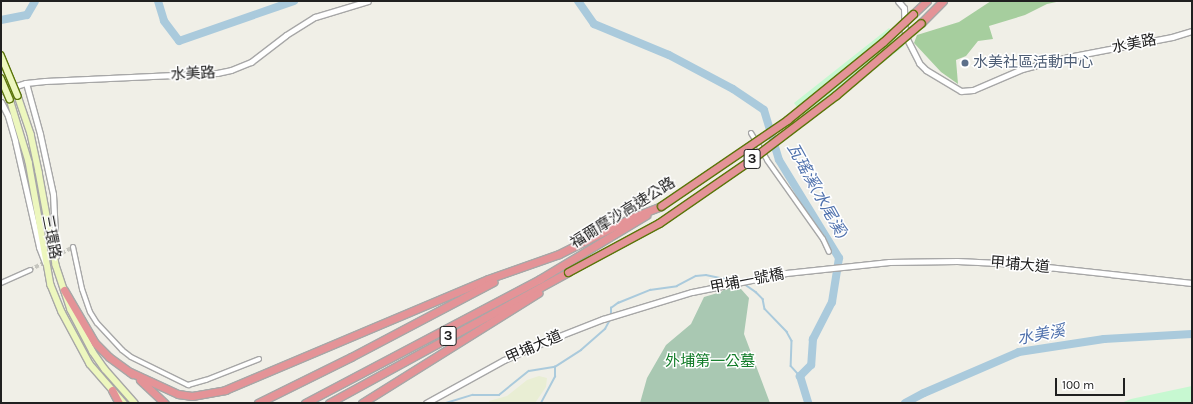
<!DOCTYPE html>
<html>
<head>
<meta charset="utf-8">
<style>
  body { margin:0 }
  #map { position:relative; width:1193px; height:404px; overflow:hidden; background:#f0efe7; font-family:Karla,"Noto Sans TC",sans-serif }
  div>[style] { position:absolute }
  .farmland>* { inset:0; background:#e9eed4 }
  .forest>* { inset:0; background:#a6ce9e }
  .cemetery>* { inset:0; background:#a9c8b2 }
  .park>* { inset:0; background:#c7f8d1 }
  .stream>* { height:1.5px; margin:-0.75px; padding:0 0.75px; transform-origin:0.75px; border-radius:0.75px; background:#aacadc }
  .river>* { height:8px; margin:-4px; padding:0 4px; transform-origin:4px; border-radius:4px; background:#aacadc }
  .minor-tunnel>* { height:4px; margin-top:-2px; transform-origin:0; background:repeating-linear-gradient(90deg,#c6c6bf 0 4px,transparent 0 6px) }
  .roads { filter:drop-shadow(1px 0 #a7a7a7) drop-shadow(-1px 0 #a7a7a7) drop-shadow(0 1px #a7a7a7) drop-shadow(0 -1px #a7a7a7) }
  .minor>* { height:4px; margin:-2px; padding:0 2px; transform-origin:2px; border-radius:2px; background:#fff }
  .tertiary>* { height:5px; margin:-2.5px; padding:0 2.5px; transform-origin:2.5px; border-radius:2.5px; background:#fff }
  .secondary>* { height:5.5px; margin:-2.75px; padding:0 2.75px; transform-origin:2.75px; border-radius:2.75px; background:#edf7be }
  .motorway>* { height:7px; margin:-3.5px; padding:0 3.5px; transform-origin:3.5px; border-radius:3.5px; background:#e49397 }
  .bridges { filter:drop-shadow(1px 0 #5b750a) drop-shadow(-1px 0 #5b750a) drop-shadow(0 1px #5b750a) drop-shadow(0 -1px #5b750a) }
  .secondary-bridge>* { height:5.5px; margin:-2.75px; padding:0 2.75px; transform-origin:2.75px; border-radius:2.75px; background:#edf7be }
  .motorway-bridge>* { height:7px; margin:-3.5px; padding:0 3.5px; transform-origin:3.5px; border-radius:3.5px; background:#e49397 }
  .dots>* { width:11px; height:11px; translate:-50% -50%; box-sizing:border-box; border:2px solid #fff; border-radius:50% }
  span { translate:-50% -50%; white-space:nowrap; text-align:center; line-height:1.15; -webkit-text-stroke:3px #fff; paint-order:stroke }
  .shield-label span { padding:1px 3px; background:#fff; border:1px solid; border-radius:3px; -webkit-text-stroke-width:0 }
  .shield-label { font-size:14px; color:#202020; font-weight:700 }
  .street-label { font-size:15px; color:#202020 }
  .service-label { font-size:15px; color:#4e5e75 }
  .left { translate:0 -50%; text-align:left }
  .park-label { font-size:15px; color:#117c28 }
  .water-label { font-size:16px; color:#5072ad; font-style:italic }
  .frame { position:absolute; inset:0; border:2px solid #202020; pointer-events:none }
  .scale { position:absolute; left:1055px; top:378px; width:70px; height:18px; box-sizing:border-box; border:2px solid #202020; border-top:0; padding-left:5px; font-size:12px; line-height:14px; white-space:nowrap; color:#202020; -webkit-text-stroke:3px #fff; paint-order:stroke }
</style>
</head>
<body>
<div id="map">
  <div class="farmland">
    <i style="clip-path:polygon(539px 376px,547px 378px,546px 387px,535px 403px,490px 403px,489px 401px,507px 396px,527px 380px)"></i>
  </div>
  <div class="forest">
    <i style="clip-path:polygon(991px 1px,1061px 1px,1047px 4px,1025px 15px,989px 26px,993px 39px,978px 41px,966px 56px,956px 60px,958px 84px,941px 72px,914px 43px,917px 35px,959px 22px)"></i>
  </div>
  <div class="cemetery">
    <i style="clip-path:polygon(728px 286px,741px 289px,749px 298px,744px 334px,770px 403px,640px 403px,647px 378px,666px 345px,691px 324px,704px 297px,721px 292px)"></i>
  </div>
  <div class="park">
    <i style="clip-path:polygon(889px 28px,904px 46px,808px 121px,794px 103px)"></i>
    <i style="clip-path:polygon(1192px 386px,1192px 403px,1121px 403px,1131px 399px)"></i>
  </div>
  <div class="stream">
    <i style="left:743px;top:283px;width:16px;rotate:35deg"></i>
    <i style="left:756px;top:292px;width:10px;rotate:45deg"></i>
    <i style="left:763px;top:299px;width:10px;rotate:79deg"></i>
    <i style="left:765px;top:309px;width:32px;rotate:46deg"></i>
    <i style="left:787px;top:332px;width:10px;rotate:61deg"></i>
    <i style="left:792px;top:341px;width:25px;rotate:92deg"></i>
    <i style="left:791px;top:366px;width:13px;rotate:48deg"></i>
    <i style="left:611px;top:314px;width:6px;rotate:-90deg"></i>
    <i style="left:611px;top:308px;width:9px;rotate:-36deg"></i>
    <i style="left:618px;top:303px;width:35px;rotate:-22deg"></i>
    <i style="left:650px;top:290px;width:27px;rotate:-8deg"></i>
    <i style="left:677px;top:286px;width:21px;rotate:-28deg"></i>
    <i style="left:696px;top:276px;width:10px;rotate:-6deg"></i>
    <i style="left:706px;top:275px;width:30px;rotate:12deg"></i>
    <i style="left:446px;top:403px;width:28px;rotate:-17deg"></i>
    <i style="left:473px;top:395px;width:26px"></i>
    <i style="left:499px;top:395px;width:38px;rotate:-39deg"></i>
    <i style="left:529px;top:371px;width:26px;rotate:-9deg"></i>
    <i style="left:555px;top:367px;width:31px;rotate:-33deg"></i>
    <i style="left:581px;top:350px;width:32px;rotate:-41deg"></i>
    <i style="left:605px;top:329px;width:13px;rotate:-61deg"></i>
    <i style="left:541px;top:403px;width:30px;rotate:-62deg"></i>
    <i style="left:555px;top:377px;width:10px;rotate:-90deg"></i>
  </div>
  <div class="river">
    <i style="left:158px;top:1px;width:21px;rotate:73deg"></i>
    <i style="left:164px;top:21px;width:25px;rotate:53deg"></i>
    <i style="left:179px;top:41px;width:122px;rotate:-19.2deg"></i>
    <i style="left:578px;top:1px;width:28px;rotate:55deg"></i>
    <i style="left:594px;top:24px;width:81px;rotate:22.5deg"></i>
    <i style="left:669px;top:55px;width:72px;rotate:28deg"></i>
    <i style="left:733px;top:89px;width:37px;rotate:34deg"></i>
    <i style="left:764px;top:110px;width:52px;rotate:73.3deg"></i>
    <i style="left:779px;top:160px;width:115px;rotate:58.5deg"></i>
    <i style="left:839px;top:258px;width:45px;rotate:99deg"></i>
    <i style="left:832px;top:302px;width:42px;rotate:117.2deg"></i>
    <i style="left:813px;top:339px;width:26px;rotate:94deg"></i>
    <i style="left:811px;top:365px;width:16px;rotate:135deg"></i>
    <i style="left:800px;top:376px;width:28px;rotate:73deg"></i>
    <i style="left:1px;top:20px;width:26px;rotate:-11deg"></i>
    <i style="left:27px;top:15px;width:16px;rotate:-60deg"></i>
    <i style="left:905px;top:403px;width:21px;rotate:-28deg"></i>
    <i style="left:924px;top:393px;width:103px;rotate:-23.3deg"></i>
    <i style="left:1019px;top:352px;width:86px;rotate:-8.7deg"></i>
    <i style="left:1104px;top:339px;width:88px;rotate:-3.3deg"></i>
  </div>
  <div class="minor-tunnel">
    <i style="left:30px;top:270px;width:49px;rotate:-28.1deg"></i>
  </div>
  <div class="roads">
    <div class="minor">
      <i style="left:751px;top:133px;width:31px;rotate:59deg"></i>
      <i style="left:767px;top:160px;width:97px;rotate:54.7deg"></i>
      <i style="left:823px;top:239px;width:14px;rotate:65deg"></i>
      <i style="left:73px;top:247px;width:43px;rotate:77.9deg"></i>
      <i style="left:82px;top:289px;width:24px;rotate:71deg"></i>
      <i style="left:90px;top:312px;width:13px;rotate:58deg"></i>
      <i style="left:97px;top:323px;width:37px;rotate:47deg"></i>
      <i style="left:122px;top:350px;width:11px;rotate:38deg"></i>
      <i style="left:131px;top:357px;width:64px;rotate:26.2deg"></i>
      <i style="left:188px;top:385px;width:19px;rotate:-16deg"></i>
      <i style="left:206px;top:380px;width:57px;rotate:-21.6deg"></i>
      <i style="left:1px;top:283px;width:32px;rotate:-24deg"></i>
    </div>
    <div class="tertiary">
      <i style="left:898px;top:1px;width:9px;rotate:49deg"></i>
      <i style="left:904px;top:8px;width:27px;rotate:88deg"></i>
      <i style="left:905px;top:35px;width:31px;rotate:63deg"></i>
      <i style="left:919px;top:63px;width:10px;rotate:45deg"></i>
      <i style="left:926px;top:70px;width:41px;rotate:31deg"></i>
      <i style="left:961px;top:91px;width:12px;rotate:-5deg"></i>
      <i style="left:973px;top:90px;width:53px;rotate:-23.2deg"></i>
      <i style="left:1022px;top:69px;width:48px;rotate:-14.6deg"></i>
      <i style="left:1068px;top:57px;width:106px;rotate:-10.9deg"></i>
      <i style="left:1172px;top:37px;width:21px;rotate:-17deg"></i>
      <i style="left:26px;top:83px;width:53px;rotate:74.6deg"></i>
      <i style="left:40px;top:134px;width:61px;rotate:77.8deg"></i>
      <i style="left:53px;top:194px;width:62px;rotate:87.2deg"></i>
      <i style="left:1px;top:91px;width:26px;rotate:-18deg"></i>
      <i style="left:26px;top:83px;width:19px;rotate:-6deg"></i>
      <i style="left:45px;top:81px;width:172px;rotate:-2.7deg"></i>
      <i style="left:217px;top:73px;width:14px;rotate:-12deg"></i>
      <i style="left:231px;top:70px;width:22px;rotate:-22deg"></i>
      <i style="left:251px;top:62px;width:44px;rotate:-37.6deg"></i>
      <i style="left:286px;top:35px;width:34px;rotate:-32deg"></i>
      <i style="left:315px;top:17px;width:55px;rotate:-16.8deg"></i>
      <i style="left:1px;top:102px;width:16px;rotate:63deg"></i>
      <i style="left:8px;top:116px;width:26px;rotate:74deg"></i>
      <i style="left:15px;top:141px;width:109px;rotate:77.2deg"></i>
      <i style="left:39px;top:247px;width:17px;rotate:69deg"></i>
      <i style="left:426px;top:403px;width:89px;rotate:-28.9deg"></i>
      <i style="left:504px;top:360px;width:49px;rotate:-24deg"></i>
      <i style="left:549px;top:340px;width:58px;rotate:-21.3deg"></i>
      <i style="left:603px;top:319px;width:93px;rotate:-16.9deg"></i>
      <i style="left:692px;top:292px;width:96px;rotate:-11.4deg"></i>
      <i style="left:786px;top:273px;width:104px;rotate:-6.1deg"></i>
      <i style="left:889px;top:262px;width:68px;rotate:-0.8deg"></i>
      <i style="left:957px;top:261px;width:63px;rotate:2.7deg"></i>
      <i style="left:1020px;top:264px;width:173px;rotate:6.3deg"></i>
    </div>
    <div class="secondary">
      <i style="left:18px;top:96px;width:40px;rotate:71.1deg"></i>
      <i style="left:31px;top:134px;width:39px;rotate:78deg"></i>
      <i style="left:39px;top:172px;width:95px;rotate:79.6deg"></i>
      <i style="left:56px;top:265px;width:47px;rotate:71.6deg"></i>
      <i style="left:71px;top:310px;width:47px;rotate:62.4deg"></i>
      <i style="left:93px;top:352px;width:21px;rotate:55deg"></i>
      <i style="left:105px;top:369px;width:45px;rotate:48.6deg"></i>
      <i style="left:10px;top:99px;width:66px;rotate:73.2deg"></i>
      <i style="left:29px;top:162px;width:125px;rotate:79.9deg"></i>
      <i style="left:51px;top:285px;width:29px;rotate:68deg"></i>
      <i style="left:62px;top:312px;width:59px;rotate:61.7deg"></i>
      <i style="left:90px;top:364px;width:52px;rotate:48.9deg"></i>
    </div>
    <div class="motorway">
      <i style="left:913px;top:14px;width:19px;rotate:-43deg"></i>
      <i style="left:921px;top:23px;width:31px;rotate:-45deg"></i>
      <i style="left:64px;top:290px;width:61px;rotate:59.7deg"></i>
      <i style="left:95px;top:343px;width:20px;rotate:45deg"></i>
      <i style="left:109px;top:357px;width:29px;rotate:36deg"></i>
      <i style="left:130px;top:372px;width:53px;rotate:24.6deg"></i>
      <i style="left:178px;top:394px;width:14px;rotate:8deg"></i>
      <i style="left:192px;top:396px;width:34px;rotate:-10deg"></i>
      <i style="left:225px;top:390px;width:285px;rotate:-22.9deg"></i>
      <i style="left:488px;top:279px;width:75px;rotate:-19.4deg"></i>
      <i style="left:559px;top:254px;width:83px;rotate:-26.6deg"></i>
      <i style="left:633px;top:217px;width:30px;rotate:-21deg"></i>
      <i style="left:140px;top:380px;width:34px;rotate:43deg"></i>
      <i style="left:112px;top:390px;width:15px;rotate:62deg"></i>
      <i style="left:258px;top:403px;width:104px;rotate:-26.3deg"></i>
      <i style="left:351px;top:357px;width:161px;rotate:-27.8deg"></i>
      <i style="left:305px;top:403px;width:266px;rotate:-27.8deg"></i>
      <i style="left:540px;top:279px;width:124px;rotate:-31.1deg"></i>
      <i style="left:329px;top:403px;width:273px;rotate:-28.7deg"></i>
      <i style="left:362px;top:403px;width:208px;rotate:-32deg"></i>
    </div>
  </div>
  <div class="bridges">
    <div class="secondary-bridge">
      <i style="left:1px;top:55px;width:44px;rotate:67.5deg"></i>
      <i style="left:1px;top:78px;width:23px;rotate:67deg"></i>
    </div>
    <div class="motorway-bridge">
      <i style="left:661px;top:206px;width:153px;rotate:-34.3deg"></i>
      <i style="left:787px;top:120px;width:124px;rotate:-39.1deg"></i>
      <i style="left:883px;top:42px;width:41px;rotate:-43deg"></i>
      <i style="left:568px;top:272px;width:103px;rotate:-28.3deg"></i>
      <i style="left:659px;top:223px;width:109px;rotate:-34.6deg"></i>
      <i style="left:749px;top:161px;width:109px;rotate:-37.2deg"></i>
      <i style="left:836px;top:95px;width:111px;rotate:-40.3deg"></i>
    </div>
  </div>
  <div class="dots">
    <i style="left:965px;top:63px;background:#5c6f8a"></i>
  </div>
  <div class="shield-label">
    <span style="left:752px;top:159px">3</span>
    <span style="left:448px;top:336px">3</span>
  </div>
  <div class="street-label">
    <span style="left:1134px;top:44px;rotate:-11deg">水美路</span>
    <span style="left:193px;top:74px;rotate:-3deg">水美路</span>
    <span style="left:623px;top:213px;rotate:-32deg">福爾摩沙高速公路</span>
    <span style="left:51px;top:237px;rotate:79deg">三環路</span>
    <span style="left:1020px;top:265px;rotate:5deg">甲埔大道</span>
    <span style="left:747px;top:281px;rotate:-11deg">甲埔一號橋</span>
    <span style="left:534px;top:347px;rotate:-24deg">甲埔大道</span>
  </div>
  <div class="service-label">
    <span class="left" style="left:973px;top:63px">水美社區活動中心</span>
  </div>
  <div class="park-label">
    <span style="left:710px;top:362px">外埔第一公墓</span>
  </div>
  <div class="water-label">
    <span style="left:817px;top:191px;rotate:61deg">瓦瑤溪(水尾溪)</span>
    <span style="left:1041px;top:335px;rotate:-10deg">水美溪</span>
  </div>
  <div class="frame"></div>
  <div class="scale">100 m</div>
</div>
</body>
</html>
